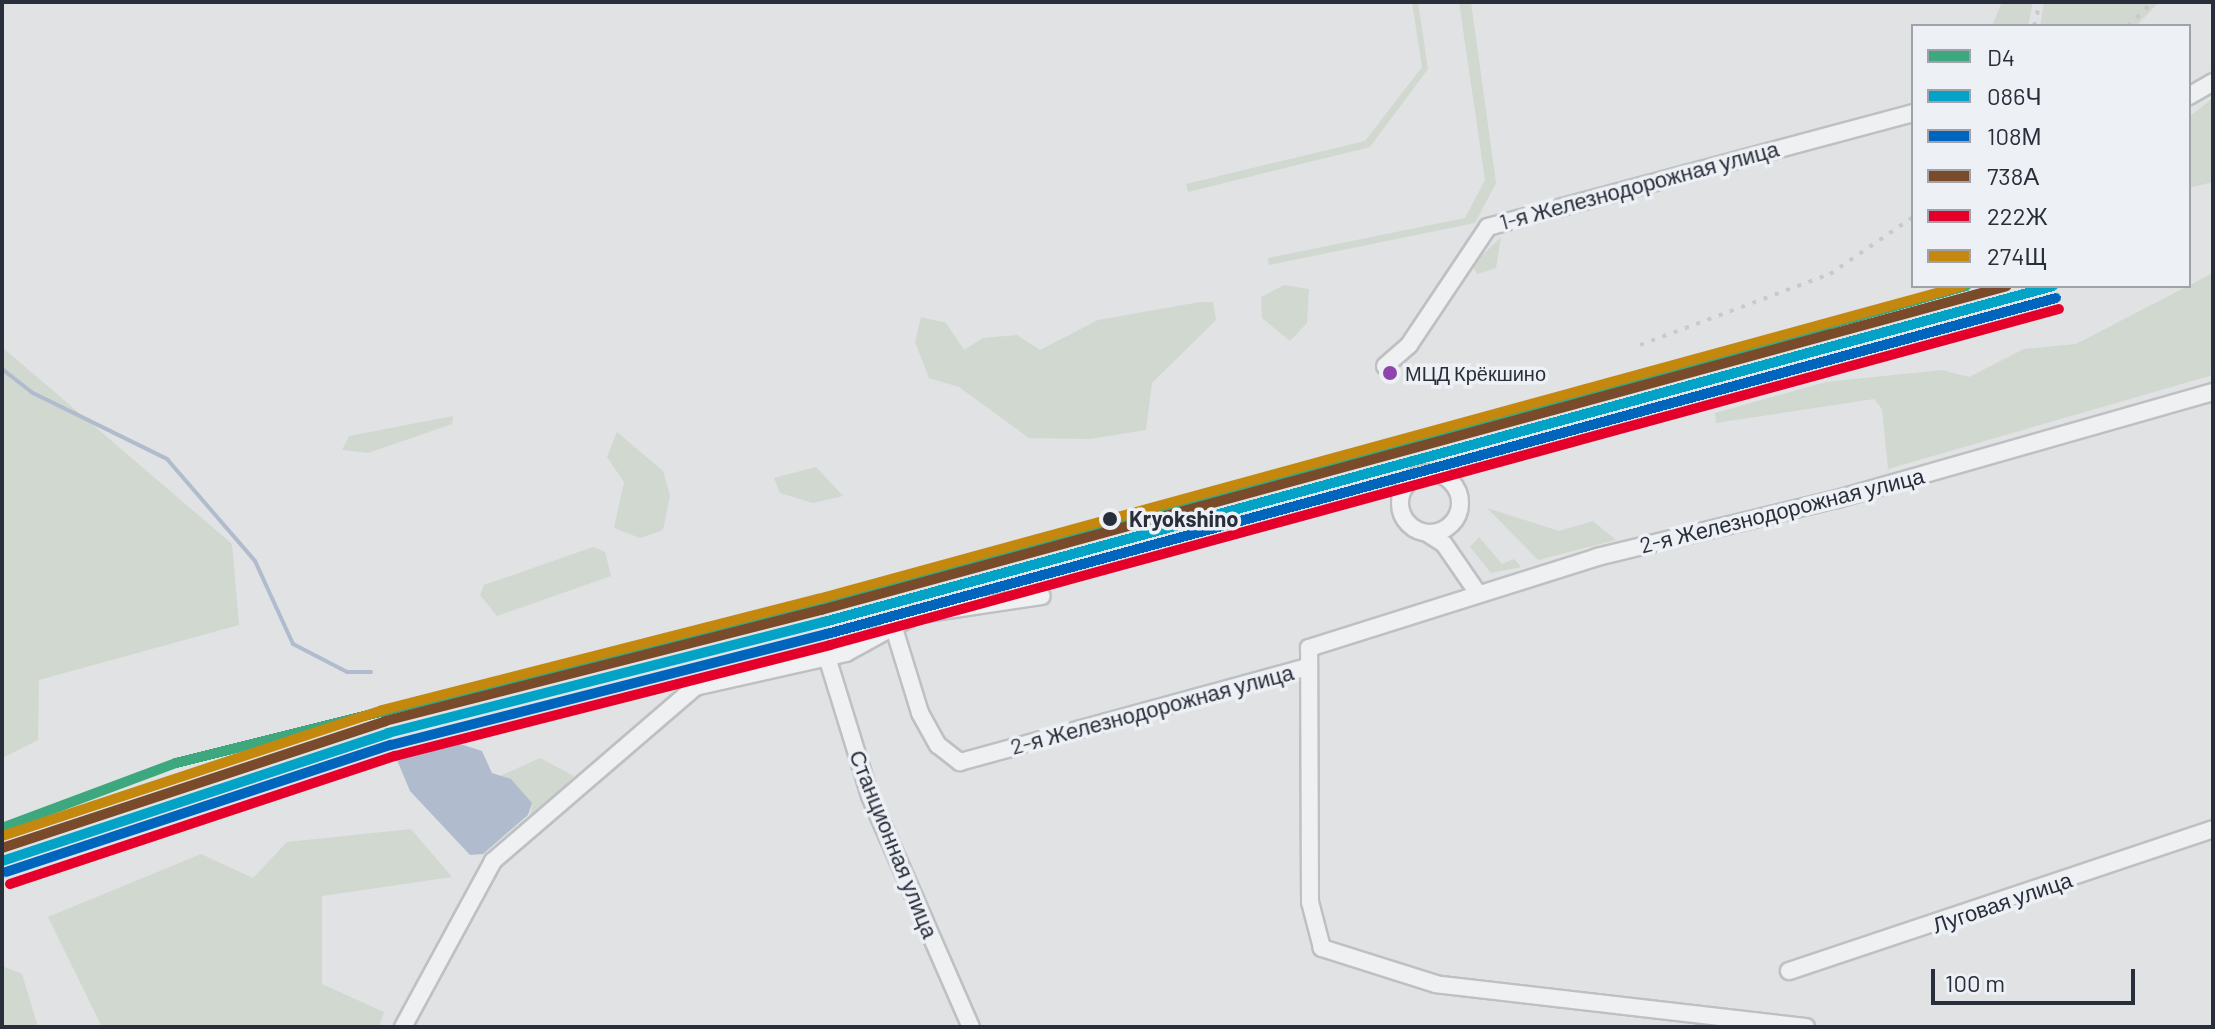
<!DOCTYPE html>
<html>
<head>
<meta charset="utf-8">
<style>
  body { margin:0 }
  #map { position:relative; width:2215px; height:1029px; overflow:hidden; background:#e0e2e4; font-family:Barlow,sans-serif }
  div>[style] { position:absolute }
  .green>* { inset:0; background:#d0d8d0 }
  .water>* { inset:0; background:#b0bccd }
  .stream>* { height:4px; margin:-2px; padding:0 2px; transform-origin:2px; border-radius:2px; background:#b0bccd }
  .roads { filter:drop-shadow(2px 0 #bec0c2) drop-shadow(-2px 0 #bec0c2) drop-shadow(0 2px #bec0c2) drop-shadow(0 -2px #bec0c2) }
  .minor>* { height:16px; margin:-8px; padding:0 8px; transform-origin:8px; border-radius:8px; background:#eff0f1 }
  .minor>.ring { margin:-8px; padding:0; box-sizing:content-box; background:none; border:16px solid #eff0f1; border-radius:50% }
  .rail>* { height:4px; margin-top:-2px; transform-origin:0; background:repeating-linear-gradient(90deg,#c8c9cc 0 4px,transparent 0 12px) }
  .rail-1>* { height:10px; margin:-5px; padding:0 5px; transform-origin:5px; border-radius:5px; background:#3da77e }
  .rail-2>* { height:10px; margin:-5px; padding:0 5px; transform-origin:5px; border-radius:5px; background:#02a3c7 }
  .rail-3>* { height:10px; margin:-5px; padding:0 5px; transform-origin:5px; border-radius:5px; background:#0065bd }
  .rail-4>* { height:10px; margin:-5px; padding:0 5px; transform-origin:5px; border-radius:5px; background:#7a4b2a }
  .rail-5>* { height:10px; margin:-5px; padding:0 5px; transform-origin:5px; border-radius:5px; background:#e4002b }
  .rail-6>* { height:10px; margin:-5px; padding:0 5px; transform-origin:5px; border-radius:5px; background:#c4880f }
  .dots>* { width:22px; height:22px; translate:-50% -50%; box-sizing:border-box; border:4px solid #edf0f4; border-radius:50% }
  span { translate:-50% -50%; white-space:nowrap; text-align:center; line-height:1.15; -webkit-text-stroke:7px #edf0f4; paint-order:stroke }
  .bus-label { font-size:20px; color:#292e3b }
  .left { translate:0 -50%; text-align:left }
  .street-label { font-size:22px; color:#292e3b }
  .stop-label { font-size:22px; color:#292e3b; font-weight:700 }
  .frame { position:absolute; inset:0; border:4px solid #292e3b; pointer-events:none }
  .legend { position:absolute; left:1911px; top:24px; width:280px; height:264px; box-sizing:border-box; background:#edf0f4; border:2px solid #9fa2aa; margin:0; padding:10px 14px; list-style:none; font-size:24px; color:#292e3b }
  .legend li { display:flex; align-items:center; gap:16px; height:40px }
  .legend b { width:40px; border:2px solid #9fa2aa }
  .scale { position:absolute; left:1931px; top:969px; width:204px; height:36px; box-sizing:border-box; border:4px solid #292e3b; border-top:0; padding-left:10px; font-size:24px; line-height:28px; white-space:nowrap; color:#292e3b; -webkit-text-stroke:6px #edf0f4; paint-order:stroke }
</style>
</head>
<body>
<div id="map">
  <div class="green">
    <i style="clip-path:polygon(1412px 2px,1418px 2px,1428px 69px,1370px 147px,1188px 192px,1186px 184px,1365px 141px,1422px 67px)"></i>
    <i style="clip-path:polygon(1459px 2px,1471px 2px,1496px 183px,1475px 223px,1269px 265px,1268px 258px,1465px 218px,1485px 180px)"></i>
    <i style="clip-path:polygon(2002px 2px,2033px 2px,2028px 26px,1992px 26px)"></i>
    <i style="clip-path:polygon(2044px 2px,2159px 2px,2136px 26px,2040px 26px)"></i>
    <i style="clip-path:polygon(2213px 98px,2213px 182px,2189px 188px,2189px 117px)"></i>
    <i style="clip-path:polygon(1501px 237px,1496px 268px,1477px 274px,1472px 265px)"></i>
    <i style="clip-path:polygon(2213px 273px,2213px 375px,1888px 469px,1882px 409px,1874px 399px,1716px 423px,1715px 413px,1826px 382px,1942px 370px,1969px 377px,2024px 349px,2076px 344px)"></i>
    <i style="clip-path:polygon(1284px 285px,1309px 289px,1307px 323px,1290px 341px,1262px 318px,1261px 297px)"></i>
    <i style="clip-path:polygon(1200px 302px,1213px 302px,1216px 320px,1152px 383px,1146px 430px,1090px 439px,1029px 438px,959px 387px,929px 378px,915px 342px,921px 317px,946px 323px,964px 350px,983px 338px,1017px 335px,1040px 350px,1098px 320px)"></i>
    <i style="clip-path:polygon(2px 347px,232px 544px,239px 625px,39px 680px,38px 740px,4px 757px)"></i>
    <i style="clip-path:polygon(453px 416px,452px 424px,368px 453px,342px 450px,349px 436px)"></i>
    <i style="clip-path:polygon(617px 432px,663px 471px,670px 496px,663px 530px,640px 538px,614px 528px,624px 482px,607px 457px)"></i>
    <i style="clip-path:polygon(816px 467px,843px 496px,813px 503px,780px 493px,774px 478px)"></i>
    <i style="clip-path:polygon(1487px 508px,1559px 531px,1593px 521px,1616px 540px,1538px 560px)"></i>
    <i style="clip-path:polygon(1479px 537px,1502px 564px,1514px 559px,1521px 567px,1491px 573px,1470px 547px)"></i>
    <i style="clip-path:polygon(593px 547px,605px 552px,611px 576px,497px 616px,480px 595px,484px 585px)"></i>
    <i style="clip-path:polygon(540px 758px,574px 776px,529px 822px,532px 803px,500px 776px)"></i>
    <i style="clip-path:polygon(411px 829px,452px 877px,322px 896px,322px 984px,384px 1012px,379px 1027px,102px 1027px,48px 917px,201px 854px,253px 878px,287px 842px)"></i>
    <i style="clip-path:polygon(2px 966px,22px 974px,38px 1027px,2px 1027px)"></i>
  </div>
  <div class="water">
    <i style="clip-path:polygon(457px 743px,482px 751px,492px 773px,511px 779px,532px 803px,528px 815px,483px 854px,470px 855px,410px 791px,397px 760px)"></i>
  </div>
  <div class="stream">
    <i style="left:2px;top:369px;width:37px;rotate:38deg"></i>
    <i style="left:31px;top:392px;width:152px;rotate:26.2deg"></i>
    <i style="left:167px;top:459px;width:135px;rotate:49.2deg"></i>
    <i style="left:255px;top:561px;width:91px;rotate:65.4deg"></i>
    <i style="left:293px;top:644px;width:61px;rotate:27.4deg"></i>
    <i style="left:347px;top:672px;width:24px"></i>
  </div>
  <div class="roads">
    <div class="minor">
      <i style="left:2189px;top:96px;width:28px;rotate:-30deg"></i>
      <i style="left:1385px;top:366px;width:32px;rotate:-41deg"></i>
      <i style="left:1409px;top:345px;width:142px;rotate:-56.2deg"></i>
      <i style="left:1488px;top:227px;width:440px;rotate:-15deg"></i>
      <i class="ring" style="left:1400px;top:473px;width:44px;height:44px"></i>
      <i style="left:1427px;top:533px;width:20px;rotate:33deg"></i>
      <i style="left:1444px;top:544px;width:58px;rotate:55.5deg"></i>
      <i style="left:893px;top:625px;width:92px;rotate:72.9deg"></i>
      <i style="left:920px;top:713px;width:37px;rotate:61deg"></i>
      <i style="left:938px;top:745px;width:28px;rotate:38deg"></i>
      <i style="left:960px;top:762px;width:357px;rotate:-15.3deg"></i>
      <i style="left:827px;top:657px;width:145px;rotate:72.8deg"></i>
      <i style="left:870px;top:796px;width:252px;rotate:66.4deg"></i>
      <i style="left:1789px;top:971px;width:447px;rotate:-18.5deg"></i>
      <i style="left:403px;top:1027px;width:189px;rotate:-61.5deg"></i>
      <i style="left:493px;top:861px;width:267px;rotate:-40.7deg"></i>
      <i style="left:695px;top:687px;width:155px;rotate:-12.7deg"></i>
      <i style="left:846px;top:653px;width:79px;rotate:-28.8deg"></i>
      <i style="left:915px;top:615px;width:128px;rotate:-8.5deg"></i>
      <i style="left:1806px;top:1027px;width:372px;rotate:-173.4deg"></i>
      <i style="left:1436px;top:984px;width:120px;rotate:-162.5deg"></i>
      <i style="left:1322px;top:948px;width:48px;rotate:-104.6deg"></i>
      <i style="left:1310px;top:902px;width:254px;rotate:-90.2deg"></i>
      <i style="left:1309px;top:648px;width:302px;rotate:-17.5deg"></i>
      <i style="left:1597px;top:557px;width:247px;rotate:-13.6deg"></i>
      <i style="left:1837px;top:499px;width:391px;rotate:-15.9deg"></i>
    </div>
  </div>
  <div class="rail">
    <i style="left:2034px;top:26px;width:25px;rotate:-76deg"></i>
    <i style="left:2128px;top:26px;width:35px;rotate:-44deg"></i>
    <i style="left:1640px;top:345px;width:203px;rotate:-20.5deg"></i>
    <i style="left:1830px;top:274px;width:101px;rotate:-34.5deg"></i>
  </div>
  <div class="rail-1">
    <i style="left:2px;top:828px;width:186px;rotate:-20.5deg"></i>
    <i style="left:176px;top:763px;width:862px;rotate:-14.04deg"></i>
    <i style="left:1012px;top:554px;width:991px;rotate:-15.69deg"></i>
  </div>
  <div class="rail-2">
    <i style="left:2px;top:861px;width:407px;rotate:-18.3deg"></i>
    <i style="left:388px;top:733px;width:450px;rotate:-14.3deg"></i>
    <i style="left:824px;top:622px;width:1274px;rotate:-15.29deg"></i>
  </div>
  <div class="rail-3">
    <i style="left:6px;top:872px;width:405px;rotate:-18.3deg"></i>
    <i style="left:391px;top:745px;width:450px;rotate:-14.3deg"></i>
    <i style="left:827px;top:634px;width:1274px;rotate:-15.29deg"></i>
  </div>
  <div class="rail-4">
    <i style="left:2px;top:848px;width:404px;rotate:-18.3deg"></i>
    <i style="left:385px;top:721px;width:450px;rotate:-14.3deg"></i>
    <i style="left:821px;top:610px;width:1229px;rotate:-15.28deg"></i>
  </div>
  <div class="rail-5">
    <i style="left:10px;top:884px;width:406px;rotate:-18.4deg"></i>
    <i style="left:395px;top:756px;width:449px;rotate:-14.3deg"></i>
    <i style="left:830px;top:645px;width:1274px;rotate:-15.29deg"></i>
  </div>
  <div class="rail-6">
    <i style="left:2px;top:836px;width:400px;rotate:-18.3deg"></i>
    <i style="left:382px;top:710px;width:450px;rotate:-14.3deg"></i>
    <i style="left:818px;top:599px;width:1186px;rotate:-15.3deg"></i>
  </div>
  <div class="dots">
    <i style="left:1390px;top:373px;background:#8e44ad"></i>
    <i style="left:1110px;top:519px;background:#292e3b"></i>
  </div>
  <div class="bus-label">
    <span class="left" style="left:1405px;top:373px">МЦД Крёкшино</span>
  </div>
  <div class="street-label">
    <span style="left:1639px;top:185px;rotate:-15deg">1-я Железнодорожная улица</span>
    <span style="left:1782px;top:510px;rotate:-14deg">2-я Железнодорожная улица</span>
    <span style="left:1152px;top:709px;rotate:-15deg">2-я Железнодорожная улица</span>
    <span style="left:894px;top:844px;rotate:68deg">Станционная улица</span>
    <span style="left:2002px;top:902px;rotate:-19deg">Луговая улица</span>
  </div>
  <div class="stop-label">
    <span class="left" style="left:1129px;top:519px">Kryokshino</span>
  </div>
  <div class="frame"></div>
  <ul class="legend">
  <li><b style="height:10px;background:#3da77e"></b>D4</li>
  <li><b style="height:10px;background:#02a3c7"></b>086Ч</li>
  <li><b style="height:10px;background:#0065bd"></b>108М</li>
  <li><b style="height:10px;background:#7a4b2a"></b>738А</li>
  <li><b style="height:10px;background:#e4002b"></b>222Ж</li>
  <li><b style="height:10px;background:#c4880f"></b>274Щ</li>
  </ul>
  <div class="scale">100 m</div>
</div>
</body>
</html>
